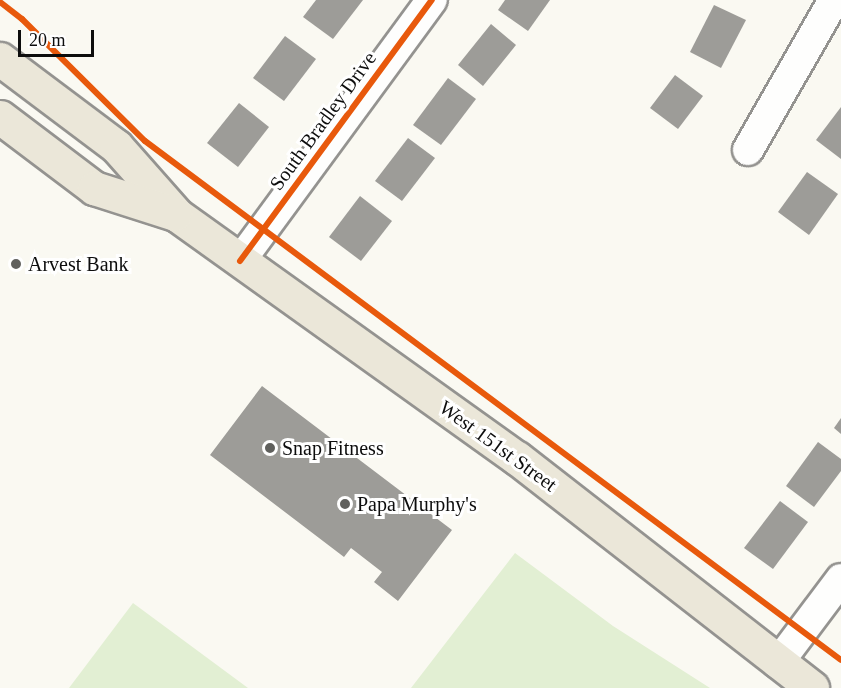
<!DOCTYPE html>
<html>
<head>
<meta charset="utf-8">
<style>
  body { margin:0 }
  #map { position:relative; width:841px; height:688px; overflow:hidden; background:#faf9f2; font-family:Georgia,serif }
  div>[style] { position:absolute }
  .green>* { inset:0; background:#e2efd3 }
  .building>* { inset:0; background:#9d9c98 }
  .roads { filter:drop-shadow(2px 0 #949390) drop-shadow(-2px 0 #949390) drop-shadow(0 2px #949390) drop-shadow(0 -2px #949390) }
  .minor>* { height:30px; margin:-15px; padding:0 15px; transform-origin:15px; border-radius:15px; background:#fefefd }
  .primary>* { height:33px; margin:-16.5px; padding:0 16.5px; transform-origin:16.5px; border-radius:16.5px; background:#ebe7d9 }
  .cycleway>* { height:6px; margin:-3px; padding:0 3px; transform-origin:3px; border-radius:3px; background:#e8590c }
  .dots>* { width:16px; height:16px; translate:-50% -50%; box-sizing:border-box; border:3px solid #fff; border-radius:50% }
  span { translate:-50% -50%; white-space:nowrap; text-align:center; line-height:1.15; -webkit-text-stroke:6px #fff; paint-order:stroke }
  .street-label { font-size:20px; color:#0d0d0d }
  .poi-label { font-size:20px; color:#0d0d0d }
  .left { translate:0 -50%; text-align:left }
  .scale { position:absolute; left:18px; top:30px; width:76px; height:27px; box-sizing:border-box; border:3px solid #0d0d0d; border-top:0; padding-left:8px; font-size:18px; line-height:21px; white-space:nowrap; color:#0d0d0d; -webkit-text-stroke:4px #fff; paint-order:stroke }
</style>
</head>
<body>
<div id="map">
  <div class="green">
    <i style="clip-path:polygon(515px 553px,613px 626px,710px 688px,411px 688px)"></i>
    <i style="clip-path:polygon(133px 603px,248px 688px,69px 688px)"></i>
  </div>
  <div class="building">
    <i style="clip-path:polygon(316px 0,363px 0,333px 39px,303px 17px)"></i>
    <i style="clip-path:polygon(505px 0,550px 0,528px 31px,498px 10px)"></i>
    <i style="clip-path:polygon(714px 5px,746px 20px,721px 68px,690px 52px)"></i>
    <i style="clip-path:polygon(491px 24px,516px 45px,483px 86px,458px 65px)"></i>
    <i style="clip-path:polygon(285px 36px,316px 59px,284px 101px,253px 78px)"></i>
    <i style="clip-path:polygon(675px 75px,703px 96px,678px 129px,650px 108px)"></i>
    <i style="clip-path:polygon(448px 78px,476px 99px,441px 145px,413px 125px)"></i>
    <i style="clip-path:polygon(239px 103px,269px 127px,238px 167px,207px 143px)"></i>
    <i style="clip-path:polygon(841px 107px,841px 159px,816px 140px)"></i>
    <i style="clip-path:polygon(408px 138px,435px 158px,402px 201px,375px 181px)"></i>
    <i style="clip-path:polygon(807px 172px,838px 194px,809px 235px,778px 212px)"></i>
    <i style="clip-path:polygon(360px 196px,392px 221px,361px 261px,329px 237px)"></i>
    <i style="clip-path:polygon(262px 386px,452px 530px,398px 601px,374px 582px,382px 572px,351px 548px,344px 557px,210px 455px)"></i>
    <i style="clip-path:polygon(841px 418px,841px 434px,834px 428px)"></i>
    <i style="clip-path:polygon(818px 442px,841px 459px,841px 471px,814px 507px,786px 486px)"></i>
    <i style="clip-path:polygon(780px 501px,808px 522px,773px 569px,744px 548px)"></i>
  </div>
  <div class="roads">
    <div class="minor">
      <i style="left:748px;top:150px;width:173px;rotate:-60.2deg"></i>
      <i style="left:240px;top:261px;width:324px;rotate:-53.7deg"></i>
      <i style="left:778px;top:663px;width:105px;rotate:-53.1deg"></i>
    </div>
    <div class="primary">
      <i style="left:0;top:59px;width:145px;rotate:36.9deg"></i>
      <i style="left:116px;top:146px;width:92px;rotate:48.5deg"></i>
      <i style="left:177px;top:215px;width:418px;rotate:35.6deg"></i>
      <i style="left:517px;top:458px;width:374px;rotate:37.9deg"></i>
      <i style="left:0;top:117px;width:118px;rotate:37.1deg"></i>
      <i style="left:94px;top:188px;width:85px;rotate:17.8deg"></i>
    </div>
  </div>
  <div class="cycleway">
    <i style="left:0;top:2px;width:28px;rotate:38deg"></i>
    <i style="left:22px;top:19px;width:173px;rotate:44.8deg"></i>
    <i style="left:145px;top:141px;width:868px;rotate:36.71deg"></i>
    <i style="left:240px;top:261px;width:324px;rotate:-53.7deg"></i>
  </div>
  <div class="dots">
    <i style="left:16px;top:264px;background:#60605d"></i>
    <i style="left:270px;top:448px;background:#60605d"></i>
    <i style="left:345px;top:504px;background:#60605d"></i>
  </div>
  <div class="street-label">
    <span style="left:323px;top:121px;rotate:-54deg">South Bradley Drive</span>
    <span style="left:498px;top:446px;rotate:36deg">West 151st Street</span>
  </div>
  <div class="poi-label">
    <span class="left" style="left:28px;top:264px">Arvest Bank</span>
    <span class="left" style="left:282px;top:448px">Snap Fitness</span>
    <span class="left" style="left:357px;top:504px">Papa Murphy's</span>
  </div>
  <div class="scale">20 m</div>
</div>
</body>
</html>
